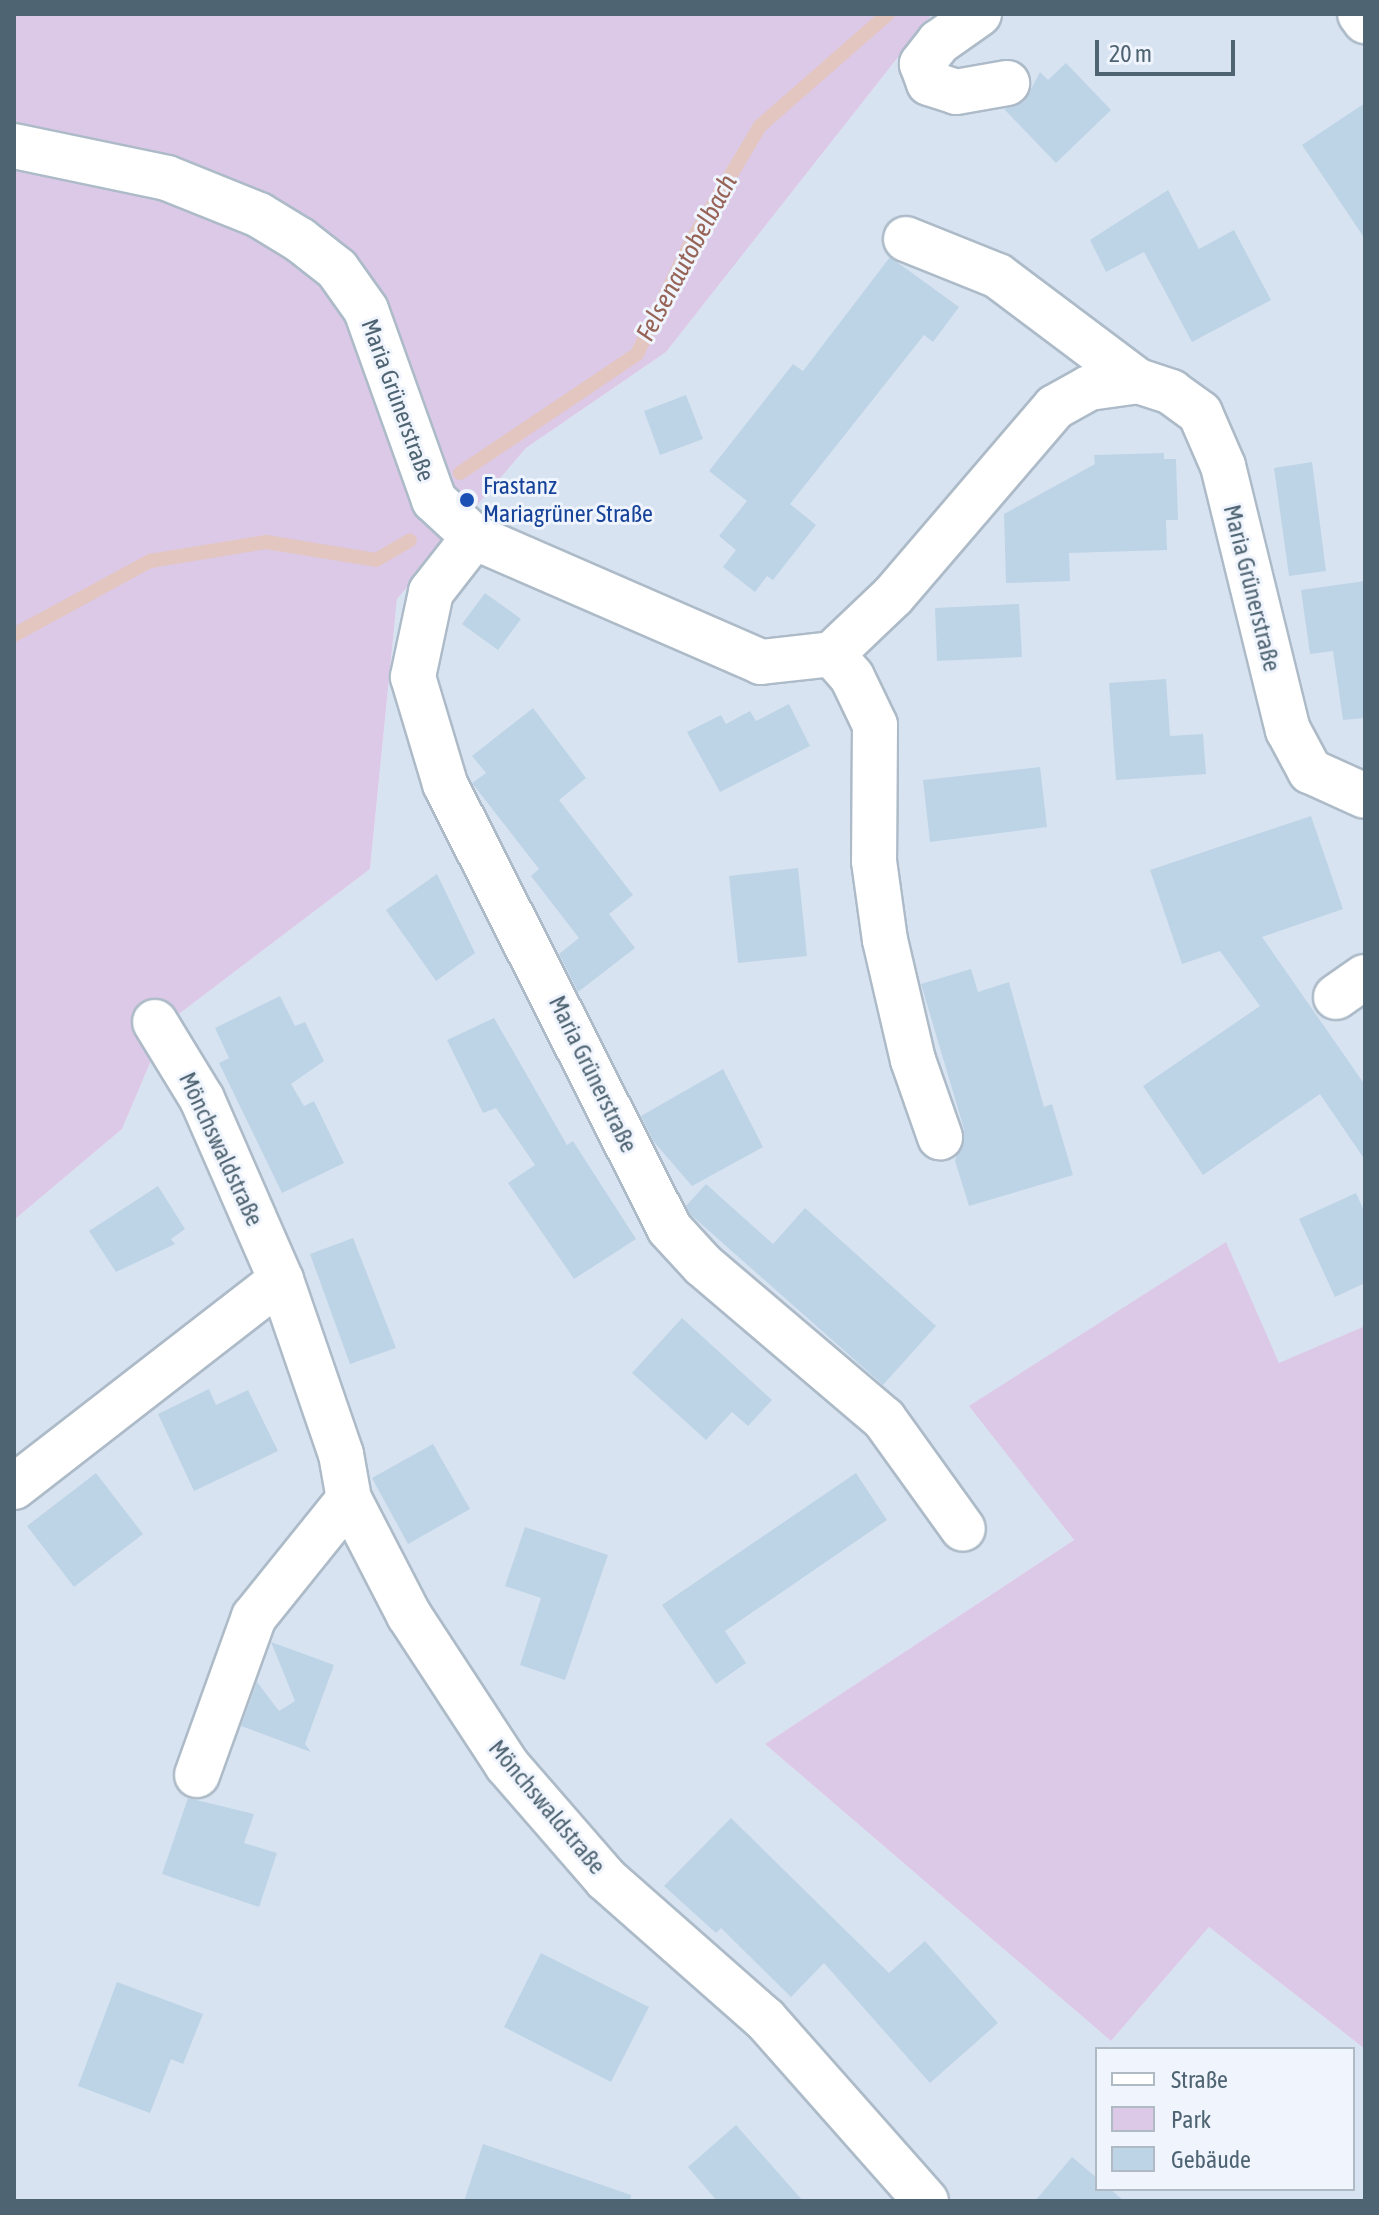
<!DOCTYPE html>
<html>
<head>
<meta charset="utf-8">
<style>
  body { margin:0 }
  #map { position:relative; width:1379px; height:2215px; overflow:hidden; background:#e9effa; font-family:"Asap Condensed",sans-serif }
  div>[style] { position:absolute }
  .residential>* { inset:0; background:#d8e3f1 }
  .green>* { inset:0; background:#dcc9e7 }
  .stream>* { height:14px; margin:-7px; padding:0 7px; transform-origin:7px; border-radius:7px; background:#e2c6bf }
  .building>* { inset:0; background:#bdd4e6 }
  .roads { filter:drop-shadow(2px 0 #adbbc8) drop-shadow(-2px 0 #adbbc8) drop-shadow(0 2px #adbbc8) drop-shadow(0 -2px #adbbc8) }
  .minor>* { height:44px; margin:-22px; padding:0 22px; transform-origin:22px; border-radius:22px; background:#fff }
  .dots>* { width:22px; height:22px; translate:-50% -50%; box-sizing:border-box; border:4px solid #eff4fd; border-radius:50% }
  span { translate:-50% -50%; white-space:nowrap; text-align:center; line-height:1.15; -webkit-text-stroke:6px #eff4fd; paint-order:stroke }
  .street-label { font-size:24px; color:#4f6472 }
  .transit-label { font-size:24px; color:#164399 }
  .left { translate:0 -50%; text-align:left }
  .water-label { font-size:26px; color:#966356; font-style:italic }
  .frame { position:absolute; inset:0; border:16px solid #4f6472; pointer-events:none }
  .legend { position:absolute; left:1095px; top:2047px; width:260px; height:144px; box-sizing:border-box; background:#eff4fd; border:2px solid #afbac5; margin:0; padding:10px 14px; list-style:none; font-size:24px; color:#4f6472 }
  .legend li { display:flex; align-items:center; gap:16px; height:40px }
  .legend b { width:40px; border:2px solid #afbac5 }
  .scale { position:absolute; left:1095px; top:40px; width:140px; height:36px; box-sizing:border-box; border:4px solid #4f6472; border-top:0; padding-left:10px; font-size:24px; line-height:28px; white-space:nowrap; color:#4f6472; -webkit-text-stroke:6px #eff4fd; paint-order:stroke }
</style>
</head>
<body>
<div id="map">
  <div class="residential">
    <i style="clip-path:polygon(evenodd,932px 14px,1365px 14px,1365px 1326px,1279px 1364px,1225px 1243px,970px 1406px,1074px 1540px,765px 1744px,1111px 2041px,1209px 1927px,1365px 2049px,1365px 2201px,14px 2201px,14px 1220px,122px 1129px,167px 1023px,370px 869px,397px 599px,526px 448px,666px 352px,932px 14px,1097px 2049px,1353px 2049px,1353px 2189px,1097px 2189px,1097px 2049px)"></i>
  </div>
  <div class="green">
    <i style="clip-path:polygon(14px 14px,932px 14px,666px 352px,526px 448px,397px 599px,370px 869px,167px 1023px,122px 1129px,14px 1220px)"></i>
    <i style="clip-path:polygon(1226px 1242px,1279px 1363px,1365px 1326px,1365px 2049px,1209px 1927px,1111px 2041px,765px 1744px,1074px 1540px,969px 1406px)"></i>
  </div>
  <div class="stream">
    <i style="left:460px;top:473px;width:213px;rotate:-33.9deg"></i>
    <i style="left:637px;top:354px;width:127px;rotate:-64.2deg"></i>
    <i style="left:692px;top:240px;width:133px;rotate:-59.2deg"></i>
    <i style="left:760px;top:126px;width:170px;rotate:-41.2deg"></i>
    <i style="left:14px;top:635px;width:155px;rotate:-28.6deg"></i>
    <i style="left:150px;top:561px;width:118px;rotate:-9.3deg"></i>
    <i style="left:266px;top:542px;width:111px;rotate:9.3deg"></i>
    <i style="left:376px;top:560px;width:39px;rotate:-30deg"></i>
  </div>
  <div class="building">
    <i style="clip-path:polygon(1066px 63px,1111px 110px,1056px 163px,1004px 109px,1024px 102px,1040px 72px,1048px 80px)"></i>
    <i style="clip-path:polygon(1365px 103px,1365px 239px,1302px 145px)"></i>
    <i style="clip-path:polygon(1168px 190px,1199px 249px,1234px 230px,1271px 300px,1192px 342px,1144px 252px,1106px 272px,1090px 240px)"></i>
    <i style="clip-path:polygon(890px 257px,959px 307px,933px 342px,924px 335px,790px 504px,816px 525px,773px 580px,767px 576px,755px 592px,723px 567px,736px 550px,719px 536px,747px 501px,709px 471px,793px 364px,803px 371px)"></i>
    <i style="clip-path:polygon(686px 395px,703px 439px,660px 455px,644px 411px)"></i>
    <i style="clip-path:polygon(1164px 453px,1164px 459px,1176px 459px,1178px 520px,1166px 520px,1167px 550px,1069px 553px,1070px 581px,1006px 583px,1004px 514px,1095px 464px,1094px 455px)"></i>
    <i style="clip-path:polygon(1312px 462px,1326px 571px,1289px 576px,1274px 468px)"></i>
    <i style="clip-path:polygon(1365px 581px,1365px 718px,1343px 720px,1333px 651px,1310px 654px,1301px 590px)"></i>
    <i style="clip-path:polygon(485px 593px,521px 619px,498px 650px,462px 624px)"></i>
    <i style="clip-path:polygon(1019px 604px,1022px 657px,937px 661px,935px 608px)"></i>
    <i style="clip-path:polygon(1166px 679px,1170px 736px,1203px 734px,1206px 774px,1116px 780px,1109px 683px)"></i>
    <i style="clip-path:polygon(789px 704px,810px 746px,720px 792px,687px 732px,721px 715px,726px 724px,750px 711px,756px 721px)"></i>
    <i style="clip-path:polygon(533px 708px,586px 778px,559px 800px,633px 895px,609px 914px,635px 948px,578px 992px,559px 954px,579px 938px,531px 876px,539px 869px,472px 783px,486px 773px,472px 756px)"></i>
    <i style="clip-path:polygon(1040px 767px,1047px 827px,930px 842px,923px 780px)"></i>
    <i style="clip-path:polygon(1311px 816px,1343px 909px,1262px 937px,1365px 1085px,1365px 1160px,1320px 1094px,1203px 1175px,1143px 1086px,1260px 1006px,1220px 951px,1182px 964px,1150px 870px)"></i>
    <i style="clip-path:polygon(798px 868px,807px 956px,738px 963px,729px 876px)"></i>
    <i style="clip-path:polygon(437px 874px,475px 953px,436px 981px,386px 910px)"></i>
    <i style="clip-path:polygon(971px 969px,978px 992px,1009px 982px,1044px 1107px,1052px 1104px,1073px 1175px,969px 1206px,955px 1161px,964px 1129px,921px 984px)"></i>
    <i style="clip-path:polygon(280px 996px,295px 1026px,305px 1022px,324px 1061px,291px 1084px,304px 1106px,314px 1101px,344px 1163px,282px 1193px,219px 1063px,229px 1058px,215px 1028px)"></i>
    <i style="clip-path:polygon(494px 1018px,567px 1145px,573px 1141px,636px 1239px,574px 1279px,508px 1183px,535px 1165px,496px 1108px,483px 1113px,447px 1040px)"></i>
    <i style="clip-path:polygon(723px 1069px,763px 1147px,692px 1186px,654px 1142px,641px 1116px)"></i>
    <i style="clip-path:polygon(706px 1184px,773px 1244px,805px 1208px,936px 1326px,883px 1385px,690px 1214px,686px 1206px)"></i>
    <i style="clip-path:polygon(158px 1186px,185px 1229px,171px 1239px,175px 1244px,116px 1272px,89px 1231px)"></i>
    <i style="clip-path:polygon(1356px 1193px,1365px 1213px,1365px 1283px,1335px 1297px,1299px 1219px)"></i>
    <i style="clip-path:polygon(353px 1238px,396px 1348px,350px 1364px,310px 1254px)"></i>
    <i style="clip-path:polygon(682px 1318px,772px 1400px,748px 1426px,732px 1412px,706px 1440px,632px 1373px)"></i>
    <i style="clip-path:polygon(209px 1389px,216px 1405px,248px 1390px,278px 1451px,194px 1491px,158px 1414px)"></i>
    <i style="clip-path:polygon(433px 1444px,470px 1509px,408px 1544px,372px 1478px)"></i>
    <i style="clip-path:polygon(96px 1473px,143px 1534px,74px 1587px,27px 1526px)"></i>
    <i style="clip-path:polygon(856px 1473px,887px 1520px,725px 1631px,746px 1663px,716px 1684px,662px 1605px)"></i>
    <i style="clip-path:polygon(525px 1527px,608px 1555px,565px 1680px,520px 1665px,541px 1598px,505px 1586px)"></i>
    <i style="clip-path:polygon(271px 1642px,334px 1665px,305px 1744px,311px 1752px,241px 1726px,257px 1682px,279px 1711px,295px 1701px)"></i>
    <i style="clip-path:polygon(188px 1798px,254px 1814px,244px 1843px,277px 1853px,259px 1907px,162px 1874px)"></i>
    <i style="clip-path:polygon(731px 1818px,889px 1973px,925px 1941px,998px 2023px,930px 2083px,824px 1963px,791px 1997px,721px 1928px,716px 1933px,664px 1886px)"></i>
    <i style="clip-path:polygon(541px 1953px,649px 2007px,611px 2082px,504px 2027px)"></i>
    <i style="clip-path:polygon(117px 1982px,203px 2014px,183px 2064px,171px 2059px,150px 2113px,78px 2086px)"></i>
    <i style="clip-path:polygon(736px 2125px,803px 2201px,717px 2201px,688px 2167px)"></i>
    <i style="clip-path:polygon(483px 2144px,631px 2195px,630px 2201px,464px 2201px)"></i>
    <i style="clip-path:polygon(1072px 2157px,1097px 2178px,1097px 2189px,1110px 2189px,1124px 2201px,1035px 2201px)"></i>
  </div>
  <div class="roads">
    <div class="minor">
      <i style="left:979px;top:14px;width:49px;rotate:145deg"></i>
      <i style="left:939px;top:42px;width:28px;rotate:128deg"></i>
      <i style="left:922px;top:64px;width:20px;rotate:70deg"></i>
      <i style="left:929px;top:83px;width:28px;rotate:18deg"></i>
      <i style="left:956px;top:92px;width:52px;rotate:-10deg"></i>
      <i style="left:1360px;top:14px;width:9px;rotate:54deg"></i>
      <i style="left:14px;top:146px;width:156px;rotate:11.8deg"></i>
      <i style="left:167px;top:178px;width:99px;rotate:21.9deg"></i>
      <i style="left:259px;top:215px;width:48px;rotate:31.4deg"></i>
      <i style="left:300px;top:240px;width:47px;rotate:38.1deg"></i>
      <i style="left:337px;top:269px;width:50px;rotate:54.7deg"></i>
      <i style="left:366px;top:310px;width:202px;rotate:70.3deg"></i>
      <i style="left:434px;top:500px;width:54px;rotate:42.8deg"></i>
      <i style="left:474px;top:537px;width:313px;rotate:23.5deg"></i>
      <i style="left:761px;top:662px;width:71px;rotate:-6.4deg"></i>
      <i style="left:832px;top:654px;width:84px;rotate:-43.6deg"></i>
      <i style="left:893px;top:596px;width:249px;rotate:-49.4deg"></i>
      <i style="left:1055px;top:407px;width:39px;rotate:-29deg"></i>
      <i style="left:1089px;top:388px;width:49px;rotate:-8.1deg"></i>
      <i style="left:1138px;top:381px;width:35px;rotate:18deg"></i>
      <i style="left:1171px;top:392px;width:36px;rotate:36deg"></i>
      <i style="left:1200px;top:413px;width:58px;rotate:66.5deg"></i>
      <i style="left:1223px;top:466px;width:272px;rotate:76.2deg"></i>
      <i style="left:1288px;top:730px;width:47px;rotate:61.8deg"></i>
      <i style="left:1310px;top:771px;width:60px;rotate:24.4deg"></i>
      <i style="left:906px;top:239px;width:99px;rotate:21.9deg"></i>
      <i style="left:998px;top:276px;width:175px;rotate:36.9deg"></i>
      <i style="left:474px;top:537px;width:70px;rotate:128deg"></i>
      <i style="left:431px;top:592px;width:87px;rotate:102deg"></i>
      <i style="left:413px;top:677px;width:112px;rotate:73.3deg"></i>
      <i style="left:445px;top:784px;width:497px;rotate:63.2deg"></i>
      <i style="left:669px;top:1228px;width:50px;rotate:47.4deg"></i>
      <i style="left:703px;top:1265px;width:238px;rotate:40.4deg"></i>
      <i style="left:884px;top:1419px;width:135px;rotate:54.3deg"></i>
      <i style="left:832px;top:654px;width:30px;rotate:49deg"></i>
      <i style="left:852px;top:677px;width:53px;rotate:64.4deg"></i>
      <i style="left:875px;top:725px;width:136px;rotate:90.4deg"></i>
      <i style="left:874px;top:861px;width:80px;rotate:82.1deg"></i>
      <i style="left:885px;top:940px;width:123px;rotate:76.9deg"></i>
      <i style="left:913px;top:1060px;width:82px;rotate:70.7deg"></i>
      <i style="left:1336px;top:997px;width:35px;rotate:-35deg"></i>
      <i style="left:155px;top:1022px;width:90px;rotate:58.6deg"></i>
      <i style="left:202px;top:1099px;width:197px;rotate:66.4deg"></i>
      <i style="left:281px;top:1280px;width:184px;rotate:71deg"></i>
      <i style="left:341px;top:1454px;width:46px;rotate:79.9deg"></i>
      <i style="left:349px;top:1499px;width:131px;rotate:62.7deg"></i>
      <i style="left:409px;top:1615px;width:179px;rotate:56.8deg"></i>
      <i style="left:507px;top:1765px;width:151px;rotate:49deg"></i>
      <i style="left:606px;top:1879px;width:212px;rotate:41.4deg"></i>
      <i style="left:765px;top:2019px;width:243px;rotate:48.5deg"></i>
      <i style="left:14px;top:1487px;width:338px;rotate:-37.8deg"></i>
      <i style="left:197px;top:1775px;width:168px;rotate:-70.2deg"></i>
      <i style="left:254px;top:1617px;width:151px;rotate:-51.2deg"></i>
    </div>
  </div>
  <div class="dots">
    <i style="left:467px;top:500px;background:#1a4fb4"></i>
  </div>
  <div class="street-label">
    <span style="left:398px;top:400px;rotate:70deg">Maria Grünerstraße</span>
    <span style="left:1252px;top:588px;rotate:76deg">Maria Grünerstraße</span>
    <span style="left:593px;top:1074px;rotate:64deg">Maria Grünerstraße</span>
    <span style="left:221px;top:1149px;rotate:65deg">Mönchswaldstraße</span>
    <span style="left:547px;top:1807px;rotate:50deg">Mönchswaldstraße</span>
  </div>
  <div class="transit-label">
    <span class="left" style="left:483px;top:500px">Frastanz<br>Mariagrüner Straße</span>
  </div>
  <div class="water-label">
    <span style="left:687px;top:258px;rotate:-62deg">Felsenautobelbach</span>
  </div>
  <div class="frame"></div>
  <ul class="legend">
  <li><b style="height:10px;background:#fff"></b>Straße</li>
  <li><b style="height:22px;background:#dcc9e7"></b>Park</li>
  <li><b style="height:22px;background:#bdd4e6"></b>Gebäude</li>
  </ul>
  <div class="scale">20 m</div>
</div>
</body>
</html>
